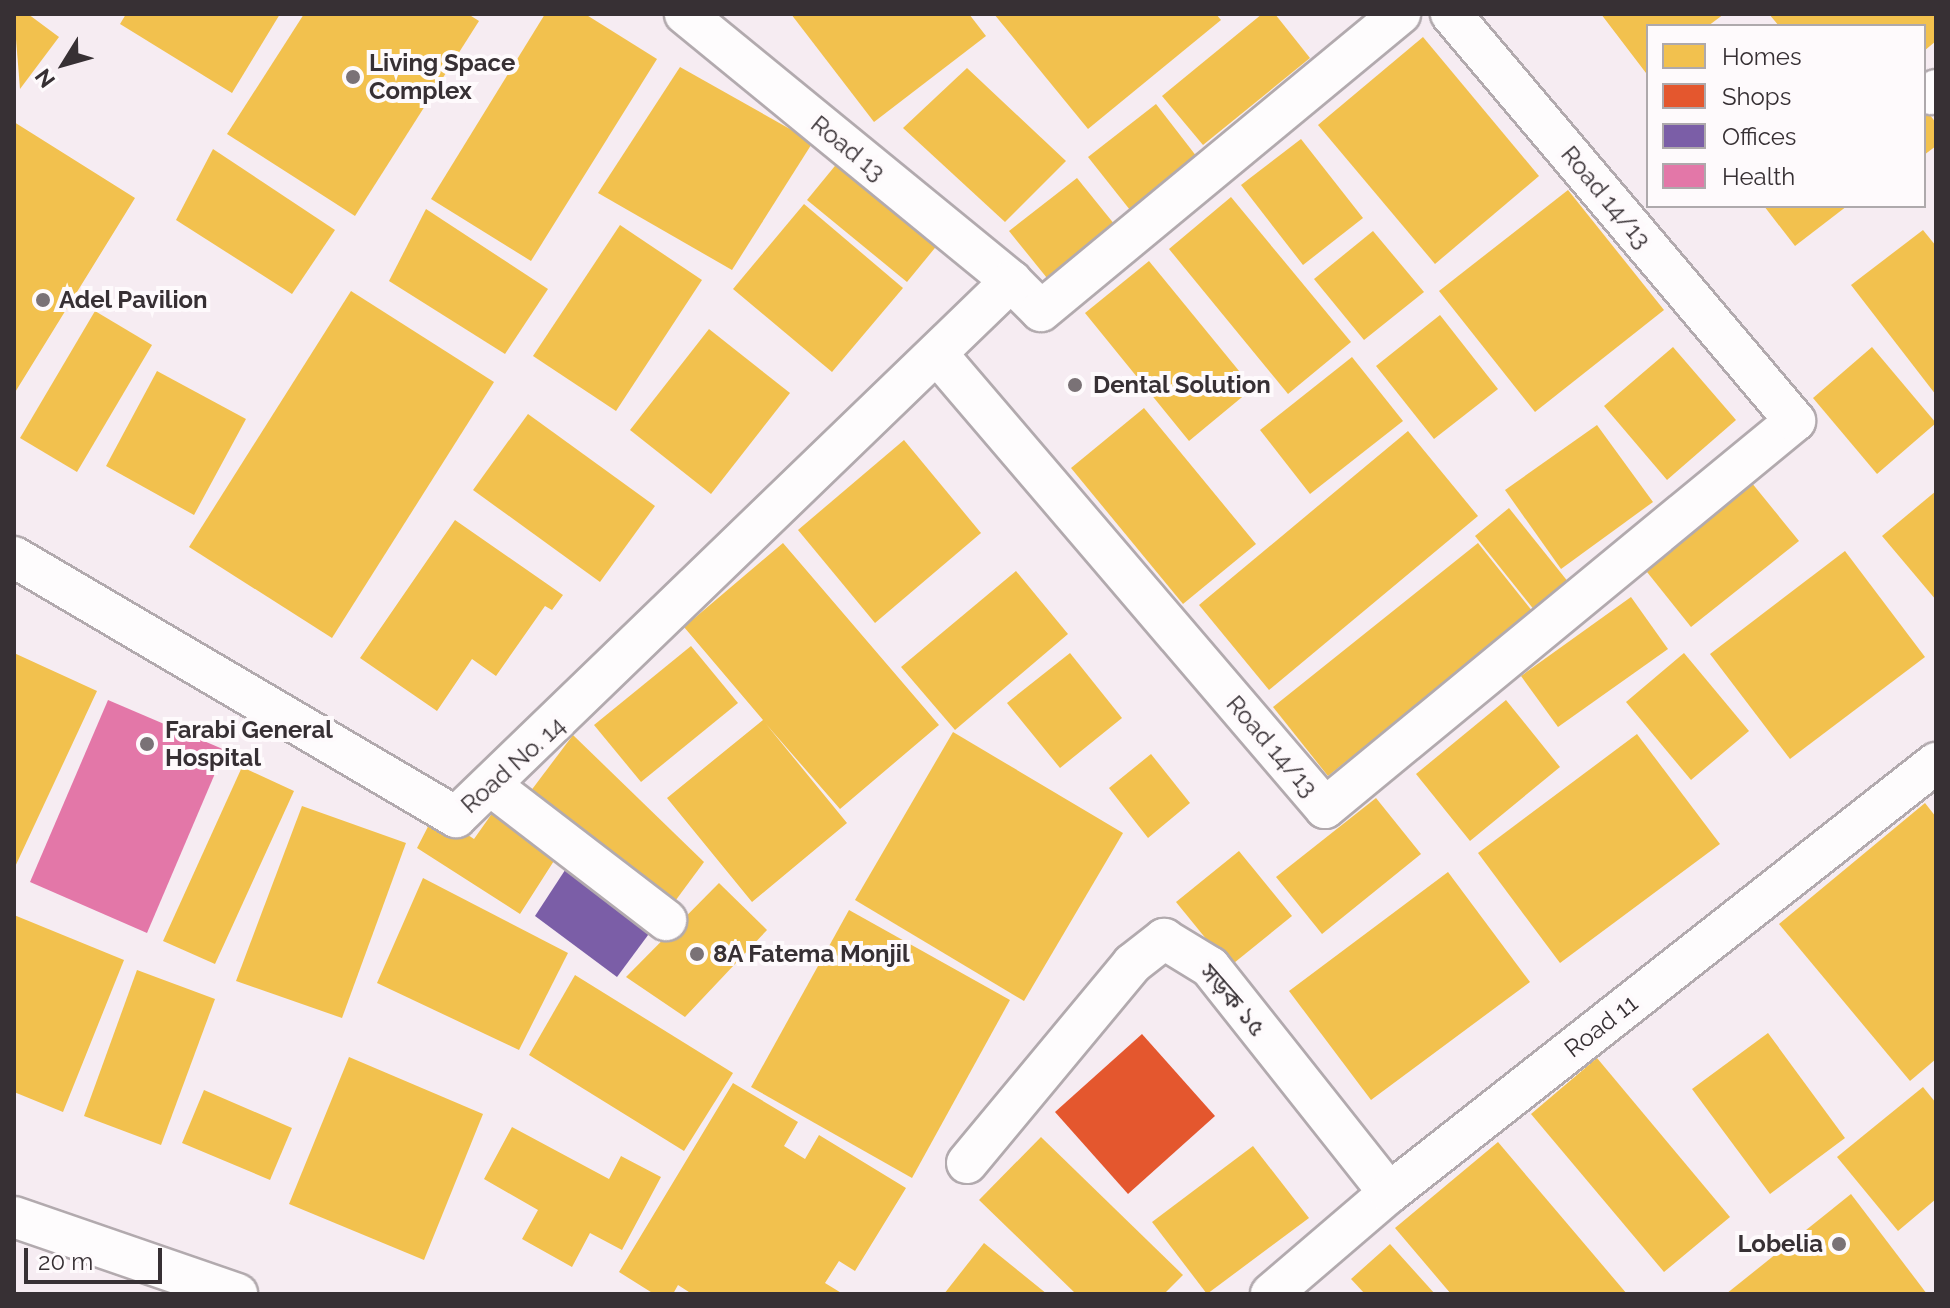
<!DOCTYPE html>
<html>
<head>
<meta charset="utf-8">
<style>
  body { margin:0 }
  #map { position:relative; width:1950px; height:1308px; overflow:hidden; background:#f6ecf2; font-family:Raleway,"Noto Sans Bengali",sans-serif }
  div>[style] { position:absolute }
  .homes>* { inset:0; background:#f2c14e }
  .shops>* { inset:0; background:#e4572e }
  .offices>* { inset:0; background:#7b5ea7 }
  .health>* { inset:0; background:#e377a8 }
  .roads { filter:drop-shadow(2px 0 #b2aaae) drop-shadow(-2px 0 #b2aaae) drop-shadow(0 2px #b2aaae) drop-shadow(0 -2px #b2aaae) }
  .minor>* { height:40px; margin:-20px; padding:0 20px; transform-origin:20px; border-radius:20px; background:#fefcfd }
  .dots>* { width:22px; height:22px; translate:-50% -50%; box-sizing:border-box; border:4px solid #fefafc; border-radius:50% }
  span { translate:-50% -50%; white-space:nowrap; text-align:center; line-height:1.15; -webkit-text-stroke:8px #fefafc; paint-order:stroke }
  .poi-label { font-size:24px; color:#373034; font-weight:700 }
  .left { translate:0 -50%; text-align:left }
  .right { translate:-100% -50%; text-align:right }
  .street-label { font-size:24px; color:#373034 }
  .frame { position:absolute; inset:0; border:16px solid #373034; pointer-events:none }
  .legend { position:absolute; left:1646px; top:24px; width:280px; height:184px; box-sizing:border-box; background:#fefafc; border:2px solid #aea9ac; margin:0; padding:10px 14px; list-style:none; font-size:24px; color:#373034 }
  .legend li { display:flex; align-items:center; gap:16px; height:40px }
  .legend b { width:40px; border:2px solid #aea9ac }
  .north { position:absolute; left:24px; top:24px; width:80px; height:80px; -webkit-text-stroke:6px #fefafc; paint-order:stroke; rotate:233deg; font-size:22px; font-weight:700; line-height:32px; text-align:center; color:#373034 }
  .north::after { content:''; display:block; margin:auto; width:28px; height:36px; background:#373034; clip-path:polygon(50% 0,100% 100%,50% 72%,0 100%) }
  .scale { position:absolute; left:24px; top:1248px; width:138px; height:36px; box-sizing:border-box; border:4px solid #373034; border-top:0; padding-left:10px; font-size:24px; line-height:28px; white-space:nowrap; color:#373034; -webkit-text-stroke:6px #fefafc; paint-order:stroke }
</style>
</head>
<body>
<div id="map">
  <div class="homes">
    <i style="clip-path:polygon(14px 14px,28px 14px,59px 37px,20px 89px)"></i>
    <i style="clip-path:polygon(126px 14px,280px 14px,232px 93px,120px 24px)"></i>
    <i style="clip-path:polygon(304px 14px,468px 14px,479px 21px,355px 216px,227px 134px)"></i>
    <i style="clip-path:polygon(545px 14px,585px 14px,657px 59px,531px 261px,431px 199px)"></i>
    <i style="clip-path:polygon(791px 14px,969px 14px,986px 36px,874px 122px)"></i>
    <i style="clip-path:polygon(994px 14px,1216px 14px,1221px 20px,1088px 129px)"></i>
    <i style="clip-path:polygon(1262px 14px,1275px 14px,1310px 58px,1203px 145px,1162px 96px)"></i>
    <i style="clip-path:polygon(1601px 14px,1724px 14px,1708px 26px,1648px 26px,1646px 73px)"></i>
    <i style="clip-path:polygon(1769px 14px,1936px 14px,1936px 41px,1924px 51px,1924px 26px,1779px 26px)"></i>
    <i style="clip-path:polygon(1423px 37px,1539px 176px,1435px 264px,1318px 125px)"></i>
    <i style="clip-path:polygon(680px 67px,813px 142px,732px 270px,598px 193px)"></i>
    <i style="clip-path:polygon(967px 68px,1066px 161px,1005px 222px,903px 128px)"></i>
    <i style="clip-path:polygon(1156px 104px,1197px 157px,1130px 210px,1088px 157px)"></i>
    <i style="clip-path:polygon(1924px 107px,1936px 123px,1936px 146px,1924px 155px)"></i>
    <i style="clip-path:polygon(14px 122px,135px 198px,14px 394px,15px 204px)"></i>
    <i style="clip-path:polygon(1301px 139px,1363px 218px,1303px 265px,1241px 185px)"></i>
    <i style="clip-path:polygon(213px 149px,335px 230px,292px 294px,176px 220px)"></i>
    <i style="clip-path:polygon(839px 161px,939px 243px,907px 282px,807px 200px)"></i>
    <i style="clip-path:polygon(1077px 178px,1119px 230px,1051px 283px,1009px 231px)"></i>
    <i style="clip-path:polygon(1568px 190px,1664px 310px,1535px 412px,1439px 291px)"></i>
    <i style="clip-path:polygon(1231px 197px,1351px 342px,1288px 394px,1169px 249px)"></i>
    <i style="clip-path:polygon(804px 204px,903px 288px,832px 372px,733px 289px)"></i>
    <i style="clip-path:polygon(1764px 206px,1847px 206px,1795px 246px)"></i>
    <i style="clip-path:polygon(426px 209px,548px 289px,505px 354px,389px 281px)"></i>
    <i style="clip-path:polygon(620px 225px,702px 280px,616px 411px,533px 356px)"></i>
    <i style="clip-path:polygon(1923px 230px,1936px 246px,1936px 395px,1851px 285px)"></i>
    <i style="clip-path:polygon(1373px 231px,1424px 292px,1364px 340px,1314px 279px)"></i>
    <i style="clip-path:polygon(1149px 261px,1253px 388px,1189px 441px,1085px 313px)"></i>
    <i style="clip-path:polygon(351px 291px,494px 382px,332px 638px,189px 547px)"></i>
    <i style="clip-path:polygon(95px 311px,152px 345px,77px 472px,20px 438px)"></i>
    <i style="clip-path:polygon(1440px 315px,1498px 389px,1434px 439px,1376px 366px)"></i>
    <i style="clip-path:polygon(709px 329px,790px 393px,711px 494px,630px 430px)"></i>
    <i style="clip-path:polygon(1673px 347px,1736px 420px,1667px 480px,1604px 406px)"></i>
    <i style="clip-path:polygon(1872px 347px,1936px 423px,1877px 474px,1813px 398px)"></i>
    <i style="clip-path:polygon(1352px 357px,1403px 421px,1310px 494px,1260px 430px)"></i>
    <i style="clip-path:polygon(157px 371px,246px 419px,194px 515px,106px 466px)"></i>
    <i style="clip-path:polygon(1144px 408px,1256px 544px,1183px 604px,1071px 468px)"></i>
    <i style="clip-path:polygon(528px 414px,655px 506px,600px 582px,473px 490px)"></i>
    <i style="clip-path:polygon(1597px 425px,1653px 502px,1561px 569px,1505px 490px)"></i>
    <i style="clip-path:polygon(1408px 431px,1478px 516px,1269px 690px,1199px 605px)"></i>
    <i style="clip-path:polygon(904px 440px,981px 533px,875px 623px,798px 530px)"></i>
    <i style="clip-path:polygon(1747px 477px,1799px 541px,1691px 627px,1639px 562px)"></i>
    <i style="clip-path:polygon(1936px 491px,1936px 600px,1882px 536px)"></i>
    <i style="clip-path:polygon(1509px 508px,1569px 583px,1535px 611px,1475px 536px)"></i>
    <i style="clip-path:polygon(455px 520px,563px 595px,552px 610px,545px 606px,496px 676px,472px 659px,437px 711px,360px 658px)"></i>
    <i style="clip-path:polygon(783px 543px,939px 725px,840px 809px,766px 724px,847px 823px,752px 902px,667px 798px,763px 720px,684px 627px)"></i>
    <i style="clip-path:polygon(1478px 543px,1533px 612px,1328px 776px,1273px 707px)"></i>
    <i style="clip-path:polygon(1845px 551px,1925px 657px,1790px 759px,1710px 654px)"></i>
    <i style="clip-path:polygon(1016px 571px,1068px 634px,955px 730px,901px 667px)"></i>
    <i style="clip-path:polygon(1631px 597px,1668px 649px,1558px 727px,1521px 676px)"></i>
    <i style="clip-path:polygon(691px 646px,738px 703px,641px 782px,594px 725px)"></i>
    <i style="clip-path:polygon(14px 653px,97px 691px,14px 869px)"></i>
    <i style="clip-path:polygon(1070px 653px,1122px 718px,1060px 768px,1007px 703px)"></i>
    <i style="clip-path:polygon(1684px 653px,1749px 731px,1691px 780px,1626px 702px)"></i>
    <i style="clip-path:polygon(1506px 700px,1560px 767px,1470px 841px,1416px 774px)"></i>
    <i style="clip-path:polygon(953px 732px,1123px 833px,1024px 1001px,855px 900px)"></i>
    <i style="clip-path:polygon(1637px 734px,1720px 844px,1560px 963px,1478px 853px)"></i>
    <i style="clip-path:polygon(573px 735px,704px 862px,670px 908px,527px 796px)"></i>
    <i style="clip-path:polygon(1151px 754px,1190px 803px,1148px 838px,1109px 788px)"></i>
    <i style="clip-path:polygon(242px 767px,294px 791px,215px 964px,163px 941px)"></i>
    <i style="clip-path:polygon(1376px 798px,1421px 854px,1322px 934px,1276px 877px)"></i>
    <i style="clip-path:polygon(1925px 803px,1936px 817px,1936px 1059px,1910px 1081px,1779px 924px)"></i>
    <i style="clip-path:polygon(498px 805px,559px 853px,520px 914px,417px 848px,435px 813px,474px 839px)"></i>
    <i style="clip-path:polygon(302px 806px,406px 843px,342px 1018px,236px 981px)"></i>
    <i style="clip-path:polygon(1239px 851px,1292px 916px,1229px 967px,1176px 902px)"></i>
    <i style="clip-path:polygon(1448px 872px,1530px 982px,1371px 1100px,1289px 991px)"></i>
    <i style="clip-path:polygon(423px 878px,568px 953px,519px 1050px,377px 983px)"></i>
    <i style="clip-path:polygon(719px 883px,767px 930px,685px 1017px,626px 977px)"></i>
    <i style="clip-path:polygon(849px 910px,1010px 1000px,912px 1178px,751px 1087px)"></i>
    <i style="clip-path:polygon(14px 915px,124px 960px,63px 1112px,14px 1092px)"></i>
    <i style="clip-path:polygon(137px 970px,215px 999px,161px 1145px,84px 1116px)"></i>
    <i style="clip-path:polygon(575px 975px,733px 1073px,684px 1151px,529px 1055px)"></i>
    <i style="clip-path:polygon(1768px 1033px,1845px 1138px,1770px 1194px,1692px 1089px)"></i>
    <i style="clip-path:polygon(349px 1057px,483px 1114px,424px 1260px,289px 1204px)"></i>
    <i style="clip-path:polygon(1597px 1058px,1730px 1217px,1664px 1272px,1531px 1114px)"></i>
    <i style="clip-path:polygon(733px 1083px,798px 1122px,784px 1146px,805px 1159px,819px 1135px,906px 1188px,855px 1271px,839px 1261px,825px 1283px,843px 1294px,692px 1294px,678px 1285px,673px 1294px,654px 1294px,619px 1272px)"></i>
    <i style="clip-path:polygon(1923px 1087px,1936px 1103px,1936px 1199px,1898px 1231px,1837px 1157px)"></i>
    <i style="clip-path:polygon(204px 1090px,292px 1128px,270px 1180px,182px 1143px)"></i>
    <i style="clip-path:polygon(512px 1127px,609px 1179px,621px 1156px,661px 1177px,622px 1250px,590px 1233px,572px 1267px,522px 1239px,538px 1210px,484px 1179px)"></i>
    <i style="clip-path:polygon(1041px 1137px,1183px 1275px,1164px 1294px,1076px 1294px,979px 1200px)"></i>
    <i style="clip-path:polygon(1498px 1142px,1627px 1294px,1451px 1294px,1395px 1228px)"></i>
    <i style="clip-path:polygon(1253px 1146px,1309px 1218px,1207px 1294px,1152px 1222px)"></i>
    <i style="clip-path:polygon(1851px 1194px,1927px 1294px,1726px 1294px)"></i>
    <i style="clip-path:polygon(984px 1243px,1047px 1294px,944px 1294px)"></i>
    <i style="clip-path:polygon(1390px 1244px,1435px 1294px,1365px 1294px,1351px 1279px)"></i>
  </div>
  <div class="shops">
    <i style="clip-path:polygon(1142px 1034px,1215px 1116px,1128px 1194px,1055px 1112px)"></i>
  </div>
  <div class="offices">
    <i style="clip-path:polygon(571px 861px,654px 927px,617px 977px,535px 916px)"></i>
  </div>
  <div class="health">
    <i style="clip-path:polygon(108px 700px,225px 750px,147px 933px,30px 882px)"></i>
  </div>
  <div class="roads">
    <div class="minor">
      <i style="left:685px;top:14px;width:421px;rotate:39.3deg"></i>
      <i style="left:1931px;top:94px;width:6px;rotate:-39deg"></i>
      <i style="left:937px;top:354px;width:597px;rotate:49.48deg"></i>
      <i style="left:1325px;top:808px;width:609px;rotate:-39.47deg"></i>
      <i style="left:1795px;top:421px;width:533px;rotate:-130.2deg"></i>
      <i style="left:14px;top:557px;width:513px;rotate:30.47deg"></i>
      <i style="left:456px;top:817px;width:772px;rotate:-44deg"></i>
      <i style="left:1011px;top:281px;width:42px;rotate:45deg"></i>
      <i style="left:1041px;top:311px;width:466px;rotate:-39.6deg"></i>
      <i style="left:494px;top:788px;width:217px;rotate:37.5deg"></i>
      <i style="left:967px;top:1163px;width:259px;rotate:-50.3deg"></i>
      <i style="left:1132px;top:964px;width:41px;rotate:-38deg"></i>
      <i style="left:1164px;top:939px;width:54px;rotate:31.3deg"></i>
      <i style="left:1210px;top:967px;width:288px;rotate:51.6deg"></i>
      <i style="left:14px;top:1217px;width:236px;rotate:19deg"></i>
      <i style="left:1271px;top:1294px;width:155px;rotate:-40.6deg"></i>
      <i style="left:1389px;top:1193px;width:696px;rotate:-38.17deg"></i>
    </div>
  </div>
  <div class="dots">
    <i style="left:353px;top:77px;background:#7a7276"></i>
    <i style="left:43px;top:300px;background:#7a7276"></i>
    <i style="left:1075px;top:385px;background:#7a7276"></i>
    <i style="left:147px;top:744px;background:#7a7276"></i>
    <i style="left:697px;top:954px;background:#7a7276"></i>
    <i style="left:1839px;top:1244px;background:#7a7276"></i>
  </div>
  <div class="poi-label">
    <span class="left" style="left:369px;top:77px">Living Space<br>Complex</span>
    <span class="left" style="left:59px;top:300px">Adel Pavilion</span>
    <span class="left" style="left:1093px;top:385px">Dental Solution</span>
    <span class="left" style="left:165px;top:744px">Farabi General<br>Hospital</span>
    <span class="left" style="left:713px;top:954px">8A Fatema Monjil</span>
    <span class="right" style="left:1823px;top:1244px">Lobelia</span>
  </div>
  <div class="street-label">
    <span style="left:848px;top:148px;rotate:39deg">Road 13</span>
    <span style="left:1606px;top:197px;rotate:50deg">Road 14/13</span>
    <span style="left:1272px;top:746px;rotate:49deg">Road 14/13</span>
    <span style="left:513px;top:765px;rotate:-42deg">Road No. 14</span>
    <span style="left:1233px;top:1000px;rotate:49deg">সড়ক ১৫</span>
    <span style="left:1601px;top:1026px;rotate:-38deg">Road 11</span>
  </div>
  <div class="frame"></div>
  <ul class="legend">
  <li><b style="height:22px;background:#f2c14e"></b>Homes</li>
  <li><b style="height:22px;background:#e4572e"></b>Shops</li>
  <li><b style="height:22px;background:#7b5ea7"></b>Offices</li>
  <li><b style="height:22px;background:#e377a8"></b>Health</li>
  </ul>
  <div class="north">N</div>
  <div class="scale">20 m</div>
</div>
</body>
</html>
